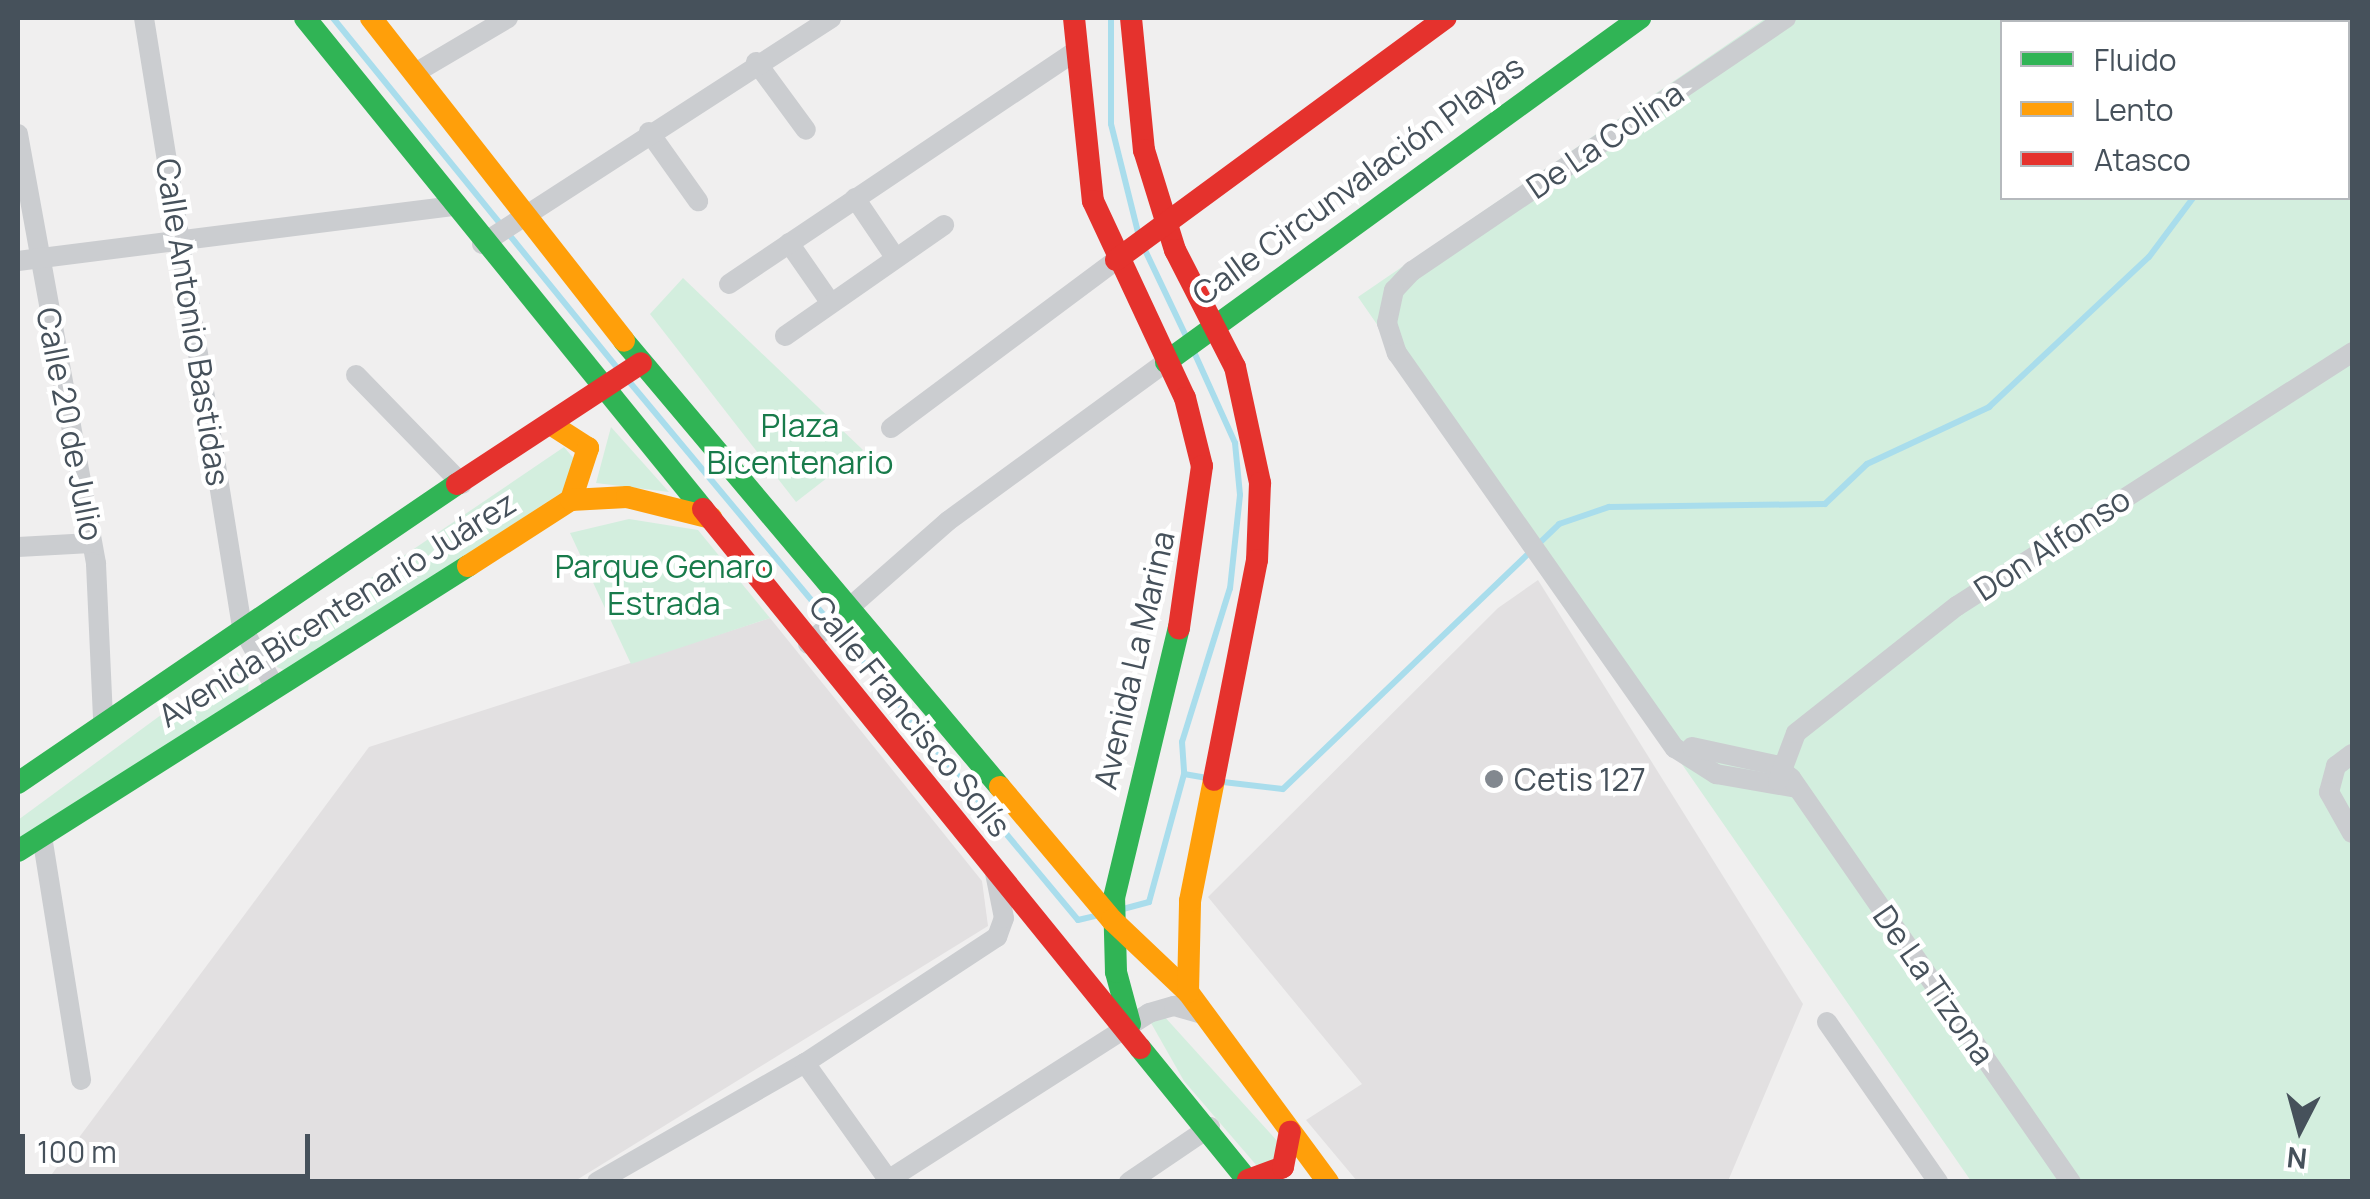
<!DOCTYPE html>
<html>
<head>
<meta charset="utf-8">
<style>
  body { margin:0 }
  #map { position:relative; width:2370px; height:1199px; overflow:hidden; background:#f0efef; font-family:Manrope,sans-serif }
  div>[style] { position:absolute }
  .education>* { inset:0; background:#e2e0e1 }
  .green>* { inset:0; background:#d3eede }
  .stream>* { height:6px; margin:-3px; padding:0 3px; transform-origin:3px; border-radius:3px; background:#a9ddec }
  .street>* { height:20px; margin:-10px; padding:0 10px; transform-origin:10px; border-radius:10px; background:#cbcdd0 }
  .fast>* { height:22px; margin:-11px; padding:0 11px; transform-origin:11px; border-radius:11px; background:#30b455 }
  .slow>* { height:22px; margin:-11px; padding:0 11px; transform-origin:11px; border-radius:11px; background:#ff9f0a }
  .jam>* { height:22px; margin:-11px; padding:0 11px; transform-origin:11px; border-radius:11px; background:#e5322d }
  .dots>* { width:28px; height:28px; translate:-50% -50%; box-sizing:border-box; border:5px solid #fff; border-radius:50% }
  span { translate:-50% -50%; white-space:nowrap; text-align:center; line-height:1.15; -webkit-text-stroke:9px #fff; paint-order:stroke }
  .street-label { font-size:32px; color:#46515b }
  .park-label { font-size:32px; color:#187b4b }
  .poi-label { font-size:32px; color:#46515b }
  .left { translate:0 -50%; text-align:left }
  .frame { position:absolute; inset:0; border:20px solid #46515b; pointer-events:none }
  .legend { position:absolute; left:2000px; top:20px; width:350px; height:180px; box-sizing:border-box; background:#fff; border:2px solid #b5b9bd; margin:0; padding:12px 18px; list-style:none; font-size:30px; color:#46515b }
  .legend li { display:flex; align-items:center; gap:20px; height:50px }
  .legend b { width:50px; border:2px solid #b5b9bd }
  .north { position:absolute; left:2250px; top:1079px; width:100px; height:100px; -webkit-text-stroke:8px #fff; paint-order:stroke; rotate:186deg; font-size:28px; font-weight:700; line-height:40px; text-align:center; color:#46515b }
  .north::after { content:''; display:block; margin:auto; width:35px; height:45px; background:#46515b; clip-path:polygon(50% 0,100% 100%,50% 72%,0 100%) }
  .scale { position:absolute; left:20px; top:1134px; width:290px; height:45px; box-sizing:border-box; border:5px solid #46515b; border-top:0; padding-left:12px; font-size:30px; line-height:35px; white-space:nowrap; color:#46515b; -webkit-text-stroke:8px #fff; paint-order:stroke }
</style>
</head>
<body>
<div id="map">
  <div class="education">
    <i style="clip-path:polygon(1538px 580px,1803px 1004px,1728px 1181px,1357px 1181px,1306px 1120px,1362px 1084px,1208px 897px,1498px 608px)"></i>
    <i style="clip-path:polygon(770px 618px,982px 881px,988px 926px,575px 1181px,46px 1182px,369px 747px)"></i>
  </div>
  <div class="green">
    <i style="clip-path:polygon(evenodd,1766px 18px,2352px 18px,2352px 1181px,1971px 1181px,1358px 297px,1766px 18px,2002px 22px,2348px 22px,2348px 198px,2002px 198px,2002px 22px)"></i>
    <i style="clip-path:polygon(683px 278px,863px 450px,796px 502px,650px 314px)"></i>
    <i style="clip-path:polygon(611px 427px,669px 492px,596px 483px)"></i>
    <i style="clip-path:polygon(564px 447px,575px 460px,573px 485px,288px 672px,277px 667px,275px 647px,293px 631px)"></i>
    <i style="clip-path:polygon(629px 519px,698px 530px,770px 618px,631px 664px,570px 533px)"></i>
    <i style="clip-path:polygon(229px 665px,249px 677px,248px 695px,18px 850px,18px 820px)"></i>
    <i style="clip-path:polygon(1163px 1015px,1279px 1143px,1278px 1159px,1257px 1166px,1184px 1081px,1151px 1023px)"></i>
  </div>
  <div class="stream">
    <i style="left:333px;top:18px;width:454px;rotate:50.9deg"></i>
    <i style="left:1111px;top:18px;width:106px;rotate:90deg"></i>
    <i style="left:1111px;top:124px;width:111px;rotate:76deg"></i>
    <i style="left:2348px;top:125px;width:4px"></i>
    <i style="left:1144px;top:248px;width:98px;rotate:64.5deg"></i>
    <i style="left:1194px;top:352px;width:100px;rotate:65.7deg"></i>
    <i style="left:1235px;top:443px;width:52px;rotate:84.5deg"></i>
    <i style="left:1240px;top:495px;width:94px;rotate:96.1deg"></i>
    <i style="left:1230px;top:588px;width:161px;rotate:107.3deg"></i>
    <i style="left:1182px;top:742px;width:32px;rotate:86deg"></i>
    <i style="left:1184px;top:774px;width:22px;rotate:10deg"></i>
    <i style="left:627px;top:379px;width:704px;rotate:50.18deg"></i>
    <i style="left:1078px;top:920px;width:18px;rotate:-13deg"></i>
    <i style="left:1223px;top:782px;width:60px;rotate:6.7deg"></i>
    <i style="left:1283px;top:789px;width:383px;rotate:-43.8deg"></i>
    <i style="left:1559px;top:524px;width:53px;rotate:-18.8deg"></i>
    <i style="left:1609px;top:507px;width:216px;rotate:-0.8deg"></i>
    <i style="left:1825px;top:504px;width:58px;rotate:-43.6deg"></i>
    <i style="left:1867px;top:464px;width:135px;rotate:-25deg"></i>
    <i style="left:1989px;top:407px;width:219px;rotate:-43.2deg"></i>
    <i style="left:2149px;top:257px;width:74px;rotate:-53.3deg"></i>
    <i style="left:1123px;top:909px;width:27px;rotate:-15deg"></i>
    <i style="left:1149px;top:902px;width:133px;rotate:-74.7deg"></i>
  </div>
  <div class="street">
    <i style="left:144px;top:18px;width:617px;rotate:80.86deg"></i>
    <i style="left:242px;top:627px;width:67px;rotate:61.5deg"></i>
    <i style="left:1786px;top:18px;width:452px;rotate:145.9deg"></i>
    <i style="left:1412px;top:271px;width:26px;rotate:133deg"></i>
    <i style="left:1394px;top:290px;width:34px;rotate:102deg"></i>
    <i style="left:1387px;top:323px;width:32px;rotate:72deg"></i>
    <i style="left:1397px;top:353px;width:483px;rotate:54.9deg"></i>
    <i style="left:1675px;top:748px;width:49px;rotate:32.4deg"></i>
    <i style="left:1716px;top:774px;width:82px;rotate:9.8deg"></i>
    <i style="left:756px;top:62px;width:84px;rotate:53.7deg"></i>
    <i style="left:415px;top:73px;width:108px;rotate:-30.6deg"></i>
    <i style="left:649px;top:132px;width:85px;rotate:54.6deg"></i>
    <i style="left:18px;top:134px;width:437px;rotate:79.7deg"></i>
    <i style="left:96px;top:564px;width:153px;rotate:87.4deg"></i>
    <i style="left:855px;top:198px;width:71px;rotate:55.9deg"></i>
    <i style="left:789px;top:243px;width:72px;rotate:55.2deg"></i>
    <i style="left:482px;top:244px;width:416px;rotate:-32.9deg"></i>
    <i style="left:18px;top:261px;width:436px;rotate:-7.2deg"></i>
    <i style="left:729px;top:284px;width:414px;rotate:-33.9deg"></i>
    <i style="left:785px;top:336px;width:194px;rotate:-34.9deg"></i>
    <i style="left:356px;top:375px;width:152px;rotate:45.8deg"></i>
    <i style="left:891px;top:428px;width:281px;rotate:-36.7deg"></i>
    <i style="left:18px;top:547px;width:73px;rotate:-3.1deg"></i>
    <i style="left:808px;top:644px;width:186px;rotate:-41.3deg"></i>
    <i style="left:948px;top:521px;width:270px;rotate:-36.1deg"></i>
    <i style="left:1692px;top:747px;width:85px;rotate:12.2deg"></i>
    <i style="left:1775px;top:765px;width:21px;rotate:39deg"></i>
    <i style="left:1791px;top:778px;width:492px;rotate:55.3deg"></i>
    <i style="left:2352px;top:754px;width:20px;rotate:143deg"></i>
    <i style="left:2336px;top:766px;width:27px;rotate:105deg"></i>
    <i style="left:2329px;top:792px;width:47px;rotate:60.7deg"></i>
    <i style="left:1778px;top:781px;width:51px;rotate:-69.4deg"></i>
    <i style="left:1796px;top:733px;width:205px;rotate:-38.3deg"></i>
    <i style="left:1957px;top:606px;width:470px;rotate:-32.7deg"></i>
    <i style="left:42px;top:836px;width:247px;rotate:80.9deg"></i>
    <i style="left:1827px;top:1022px;width:195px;rotate:55.2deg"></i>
    <i style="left:805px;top:1063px;width:146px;rotate:54.5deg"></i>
    <i style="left:597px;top:1182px;width:240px;rotate:-29.8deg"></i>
    <i style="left:805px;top:1063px;width:230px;rotate:-33.3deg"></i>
    <i style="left:997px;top:937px;width:20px;rotate:-70deg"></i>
    <i style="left:1004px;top:918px;width:46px;rotate:-101.3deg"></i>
    <i style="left:885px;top:1182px;width:313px;rotate:-32.6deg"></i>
    <i style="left:1149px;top:1013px;width:26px;rotate:-16deg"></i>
    <i style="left:1174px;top:1006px;width:29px;rotate:16deg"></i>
    <i style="left:1129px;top:1182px;width:98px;rotate:-34.2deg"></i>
  </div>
  <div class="fast">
    <i style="left:305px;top:18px;width:632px;rotate:50.97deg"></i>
    <i style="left:624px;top:341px;width:583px;rotate:49.87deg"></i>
    <i style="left:1166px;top:362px;width:586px;rotate:-35.97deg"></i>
    <i style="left:18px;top:783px;width:531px;rotate:-34.26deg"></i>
    <i style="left:18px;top:851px;width:533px;rotate:-32.35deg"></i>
    <i style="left:1130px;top:1024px;width:54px;rotate:-105.1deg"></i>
    <i style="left:1116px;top:972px;width:74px;rotate:-91.5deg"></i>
    <i style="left:1114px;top:898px;width:278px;rotate:-76.5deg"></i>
    <i style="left:1140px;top:1048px;width:173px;rotate:50.9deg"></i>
  </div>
  <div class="slow">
    <i style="left:371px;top:18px;width:410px;rotate:51.9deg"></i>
    <i style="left:552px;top:425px;width:43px;rotate:32.6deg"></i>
    <i style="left:588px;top:448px;width:55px;rotate:108.1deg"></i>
    <i style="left:468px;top:566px;width:122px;rotate:-32.7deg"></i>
    <i style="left:571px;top:500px;width:56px;rotate:-3.1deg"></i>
    <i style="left:627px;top:497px;width:87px;rotate:14deg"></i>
    <i style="left:1000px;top:787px;width:174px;rotate:49.9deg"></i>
    <i style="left:1112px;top:920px;width:105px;rotate:43.5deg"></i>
    <i style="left:1188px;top:992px;width:236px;rotate:53.6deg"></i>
    <i style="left:1188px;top:992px;width:91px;rotate:-88.7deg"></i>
    <i style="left:1190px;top:901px;width:123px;rotate:-78.8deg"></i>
  </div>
  <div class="jam">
    <i style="left:1074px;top:18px;width:184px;rotate:84.1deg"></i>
    <i style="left:1093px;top:201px;width:217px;rotate:65deg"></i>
    <i style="left:1185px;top:398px;width:70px;rotate:76deg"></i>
    <i style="left:1202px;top:466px;width:164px;rotate:98.1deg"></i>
    <i style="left:1131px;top:18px;width:133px;rotate:84.4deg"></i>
    <i style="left:1144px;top:150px;width:105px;rotate:72.8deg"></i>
    <i style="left:1175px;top:250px;width:131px;rotate:62.9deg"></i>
    <i style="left:1235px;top:367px;width:119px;rotate:77.8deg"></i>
    <i style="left:1260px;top:483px;width:77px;rotate:92.2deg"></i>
    <i style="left:1257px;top:560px;width:224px;rotate:101.1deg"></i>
    <i style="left:1116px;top:260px;width:409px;rotate:-36.3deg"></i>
    <i style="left:457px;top:484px;width:220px;rotate:-33.3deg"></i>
    <i style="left:703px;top:509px;width:694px;rotate:50.97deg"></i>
    <i style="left:1248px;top:1180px;width:37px;rotate:-20deg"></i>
    <i style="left:1283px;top:1167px;width:36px;rotate:-79deg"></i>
  </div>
  <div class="dots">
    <i style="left:1494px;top:779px;background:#82888f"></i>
  </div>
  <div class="street-label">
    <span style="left:1605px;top:140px;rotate:-34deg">De La Colina</span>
    <span style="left:1358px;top:180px;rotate:-36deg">Calle Circunvalación Playas</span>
    <span style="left:193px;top:322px;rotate:81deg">Calle Antonio Bastidas</span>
    <span style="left:70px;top:424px;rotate:79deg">Calle 20 de Julio</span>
    <span style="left:2052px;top:544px;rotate:-33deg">Don Alfonso</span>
    <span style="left:337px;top:609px;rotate:-32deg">Avenida Bicentenario Juárez</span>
    <span style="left:1134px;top:660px;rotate:-77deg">Avenida La Marina</span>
    <span style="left:910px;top:716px;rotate:51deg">Calle Francisco Solís</span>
    <span style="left:1934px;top:985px;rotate:55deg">De La Tizona</span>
  </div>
  <div class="park-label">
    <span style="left:800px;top:444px">Plaza<br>Bicentenario</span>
    <span style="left:664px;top:585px">Parque Genaro<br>Estrada</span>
  </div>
  <div class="poi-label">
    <span class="left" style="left:1514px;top:779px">Cetis 127</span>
  </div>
  <div class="frame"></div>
  <ul class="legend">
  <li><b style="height:12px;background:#30b455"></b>Fluido</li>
  <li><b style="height:12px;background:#ff9f0a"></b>Lento</li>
  <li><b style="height:12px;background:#e5322d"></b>Atasco</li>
  </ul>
  <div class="north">N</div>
  <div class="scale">100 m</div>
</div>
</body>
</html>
